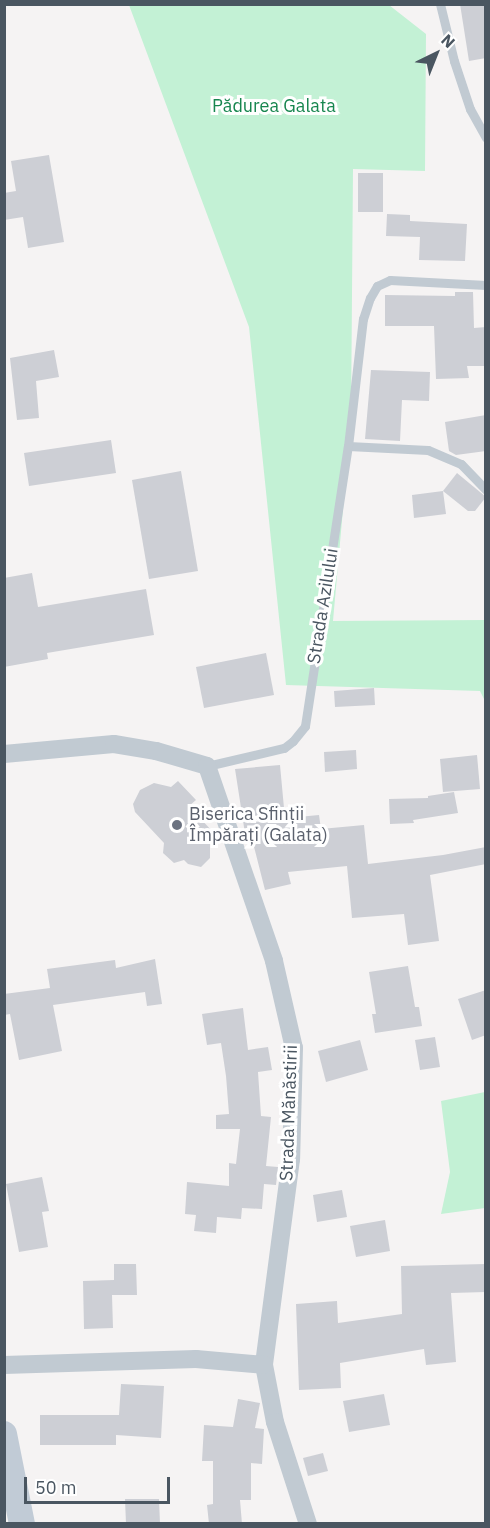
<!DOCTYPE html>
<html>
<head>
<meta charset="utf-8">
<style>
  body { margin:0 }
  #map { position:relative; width:490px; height:1528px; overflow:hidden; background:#f5f3f3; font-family:"IBM Plex Sans",sans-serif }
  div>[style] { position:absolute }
  .green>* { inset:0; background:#c3f1d5 }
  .building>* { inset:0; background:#cdcfd5 }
  .lane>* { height:9px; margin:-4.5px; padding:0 4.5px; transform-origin:4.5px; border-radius:4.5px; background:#c1cad2 }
  .street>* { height:18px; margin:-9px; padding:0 9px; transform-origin:9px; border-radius:9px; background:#c1cad2 }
  .secondary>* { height:26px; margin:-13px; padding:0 13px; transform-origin:13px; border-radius:13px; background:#c1cbd6 }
  .dots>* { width:16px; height:16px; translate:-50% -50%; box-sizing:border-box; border:3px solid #fff; border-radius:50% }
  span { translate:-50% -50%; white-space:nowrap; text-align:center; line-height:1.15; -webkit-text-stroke:6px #fff; paint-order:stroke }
  .park-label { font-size:18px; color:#17864f }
  .street-label { font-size:18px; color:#4a5661 }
  .worship-label { font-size:18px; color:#5b616d }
  .left { translate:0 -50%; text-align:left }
  .frame { position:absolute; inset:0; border:6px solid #4a5661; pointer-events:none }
  .north { position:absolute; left:406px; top:24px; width:60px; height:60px; -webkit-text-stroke:4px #fff; paint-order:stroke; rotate:43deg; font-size:16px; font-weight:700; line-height:24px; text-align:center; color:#4a5661 }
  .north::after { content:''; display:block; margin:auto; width:21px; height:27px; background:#4a5661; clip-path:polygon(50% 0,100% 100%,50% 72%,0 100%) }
  .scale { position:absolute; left:24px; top:1477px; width:146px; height:27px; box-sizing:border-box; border:3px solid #4a5661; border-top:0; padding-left:8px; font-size:18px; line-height:21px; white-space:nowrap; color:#4a5661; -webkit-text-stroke:4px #fff; paint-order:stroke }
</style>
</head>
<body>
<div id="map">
  <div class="green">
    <i style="clip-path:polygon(129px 5px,389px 5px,426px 34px,425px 171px,353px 169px,351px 420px,333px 621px,485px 620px,485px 701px,480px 691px,286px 685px,249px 327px)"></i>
    <i style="clip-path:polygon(485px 1092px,485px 1208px,441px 1214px,450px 1172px,441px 1101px)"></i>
  </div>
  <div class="building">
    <i style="clip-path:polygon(460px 4px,486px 4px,486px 58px,469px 61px)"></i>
    <i style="clip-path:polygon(49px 155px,64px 242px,28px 248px,23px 217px,4px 220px,4px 193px,16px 191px,11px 161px)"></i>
    <i style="clip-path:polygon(358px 173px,383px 173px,383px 212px,358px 212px)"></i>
    <i style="clip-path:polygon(387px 214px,410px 215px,410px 221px,467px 224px,465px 261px,419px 260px,420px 237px,386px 236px)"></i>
    <i style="clip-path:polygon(455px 292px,473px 292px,474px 328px,486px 327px,486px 366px,467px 366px,469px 378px,436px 379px,434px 326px,385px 326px,385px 295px,455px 296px)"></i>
    <i style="clip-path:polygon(54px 350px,59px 377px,36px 381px,39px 418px,17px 420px,10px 358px)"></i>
    <i style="clip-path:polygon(371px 370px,430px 372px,429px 401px,402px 400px,400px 441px,365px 439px)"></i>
    <i style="clip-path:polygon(486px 415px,486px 451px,456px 455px,449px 451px,445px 422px)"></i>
    <i style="clip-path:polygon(111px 440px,116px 473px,29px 486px,24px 453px)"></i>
    <i style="clip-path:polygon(181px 471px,198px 571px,149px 579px,132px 480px)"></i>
    <i style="clip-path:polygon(457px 473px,486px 497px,475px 511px,468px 511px,443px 491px)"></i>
    <i style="clip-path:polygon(443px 491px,446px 514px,414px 518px,412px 495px)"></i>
    <i style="clip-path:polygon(32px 573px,38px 607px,146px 589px,154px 635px,47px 653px,48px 659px,4px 667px,4px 578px)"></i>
    <i style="clip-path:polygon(266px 653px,274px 695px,204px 708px,196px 667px)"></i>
    <i style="clip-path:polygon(374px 688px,375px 705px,335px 707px,334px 691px)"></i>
    <i style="clip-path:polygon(356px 750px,357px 769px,325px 772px,324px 752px)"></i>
    <i style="clip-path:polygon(477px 755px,480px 789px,443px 792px,440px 759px)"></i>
    <i style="clip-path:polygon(280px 765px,284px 808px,297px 806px,298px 817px,319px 815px,321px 829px,364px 825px,368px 864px,443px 855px,486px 847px,486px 864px,430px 875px,439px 941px,408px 945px,404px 914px,352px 918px,347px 866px,288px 872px,291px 884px,265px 890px,252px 839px,246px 840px,235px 769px)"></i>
    <i style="clip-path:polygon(178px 781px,196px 800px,189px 806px,212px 831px,207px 841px,210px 844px,210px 858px,201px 867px,188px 864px,184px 860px,174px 863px,163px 853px,164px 843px,135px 812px,133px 804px,140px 790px,154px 783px,171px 787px)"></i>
    <i style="clip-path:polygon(454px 792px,458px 813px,413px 820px,414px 823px,390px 824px,389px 799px,428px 798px,428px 796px)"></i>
    <i style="clip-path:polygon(155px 959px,162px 1004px,147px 1006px,145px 992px,53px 1005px,62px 1051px,19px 1060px,10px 1014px,4px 1015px,4px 994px,50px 988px,47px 969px,115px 960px,116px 968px)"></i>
    <i style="clip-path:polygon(408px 966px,415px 1007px,419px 1007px,422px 1026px,375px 1033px,372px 1014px,376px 1014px,369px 972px)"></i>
    <i style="clip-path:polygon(486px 990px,486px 1035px,472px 1040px,458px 999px)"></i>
    <i style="clip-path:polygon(243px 1008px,248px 1050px,268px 1047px,272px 1070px,258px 1072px,261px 1116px,271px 1117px,266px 1166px,278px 1167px,276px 1185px,264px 1184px,262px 1209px,242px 1208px,241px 1219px,217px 1217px,216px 1233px,194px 1231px,196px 1215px,185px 1214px,187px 1182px,229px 1186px,229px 1163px,236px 1164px,240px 1129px,216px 1129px,216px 1115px,229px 1114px,226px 1076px,221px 1043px,207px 1045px,202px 1014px)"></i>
    <i style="clip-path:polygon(435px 1037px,440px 1067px,420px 1070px,415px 1040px)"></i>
    <i style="clip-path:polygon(360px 1040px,368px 1070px,326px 1082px,318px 1051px)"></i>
    <i style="clip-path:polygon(42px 1177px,49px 1211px,42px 1212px,48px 1247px,19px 1252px,6px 1184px)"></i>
    <i style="clip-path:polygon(342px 1190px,347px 1217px,317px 1222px,313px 1195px)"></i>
    <i style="clip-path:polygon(385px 1220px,390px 1251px,356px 1257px,350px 1226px)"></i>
    <i style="clip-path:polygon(114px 1264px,136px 1264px,137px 1295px,112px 1295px,113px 1328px,84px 1329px,83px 1281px,114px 1280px)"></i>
    <i style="clip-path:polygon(486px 1264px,486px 1292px,451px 1293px,456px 1362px,426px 1365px,424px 1349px,340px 1363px,341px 1388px,299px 1390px,296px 1304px,337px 1301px,338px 1323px,402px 1314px,401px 1266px)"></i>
    <i style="clip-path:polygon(121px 1384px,164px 1386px,161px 1438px,116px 1435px,116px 1445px,40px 1445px,40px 1415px,119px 1415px)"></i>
    <i style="clip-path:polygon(384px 1394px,390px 1425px,349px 1432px,343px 1401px)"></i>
    <i style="clip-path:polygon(238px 1399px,260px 1403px,255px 1428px,264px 1429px,262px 1464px,251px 1463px,251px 1500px,240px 1500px,242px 1524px,209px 1524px,207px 1505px,213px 1504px,213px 1461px,202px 1461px,204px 1425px,233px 1427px)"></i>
    <i style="clip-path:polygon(323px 1453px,328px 1471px,308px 1476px,303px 1458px)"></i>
    <i style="clip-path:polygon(125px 1499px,159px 1499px,160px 1524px,126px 1524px)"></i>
  </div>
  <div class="lane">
    <i style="left:440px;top:4px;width:59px;rotate:76.2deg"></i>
    <i style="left:454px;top:61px;width:51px;rotate:71.6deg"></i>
    <i style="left:470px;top:109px;width:33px;rotate:61deg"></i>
    <i style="left:348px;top:446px;width:80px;rotate:2.9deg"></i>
    <i style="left:428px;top:450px;width:36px;rotate:23deg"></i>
    <i style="left:461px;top:464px;width:36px;rotate:46deg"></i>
    <i style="left:207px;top:766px;width:79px;rotate:-13.2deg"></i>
    <i style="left:284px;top:748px;width:11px;rotate:-38deg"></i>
    <i style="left:293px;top:741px;width:19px;rotate:-51deg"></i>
    <i style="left:305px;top:726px;width:283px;rotate:-81.3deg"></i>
    <i style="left:348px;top:446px;width:128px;rotate:-83.3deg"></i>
    <i style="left:363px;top:319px;width:22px;rotate:-72deg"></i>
    <i style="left:370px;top:298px;width:14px;rotate:-60deg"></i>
    <i style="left:377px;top:286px;width:14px;rotate:-25deg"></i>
    <i style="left:390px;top:280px;width:96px;rotate:3deg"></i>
  </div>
  <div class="street">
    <i style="left:4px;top:754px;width:110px;rotate:-5.2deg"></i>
    <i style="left:114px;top:744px;width:43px;rotate:9.5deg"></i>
    <i style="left:156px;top:751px;width:53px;rotate:16.4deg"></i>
    <i style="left:207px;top:766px;width:206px;rotate:71deg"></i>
    <i style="left:274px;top:961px;width:89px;rotate:77.1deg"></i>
    <i style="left:294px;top:1048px;width:111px;rotate:91.5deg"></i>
    <i style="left:291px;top:1159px;width:208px;rotate:97.5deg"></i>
    <i style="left:264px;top:1365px;width:58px;rotate:79.1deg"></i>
    <i style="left:275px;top:1422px;width:107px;rotate:72.1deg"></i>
    <i style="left:4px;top:1365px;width:192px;rotate:-1.8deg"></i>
    <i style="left:196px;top:1359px;width:68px;rotate:5deg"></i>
  </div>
  <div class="secondary">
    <i style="left:4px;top:1434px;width:92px;rotate:78.7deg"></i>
  </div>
  <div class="dots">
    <i style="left:177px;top:825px;background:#6b7280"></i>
  </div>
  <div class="park-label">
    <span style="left:274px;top:106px">Pădurea Galata</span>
  </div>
  <div class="street-label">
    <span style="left:323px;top:606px;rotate:-81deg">Strada Azilului</span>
    <span style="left:289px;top:1113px;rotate:-88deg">Strada Mănăstirii</span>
  </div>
  <div class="worship-label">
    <span class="left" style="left:189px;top:825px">Biserica Sfinții<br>Împărați (Galata)</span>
  </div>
  <div class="frame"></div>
  <div class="north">N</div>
  <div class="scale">50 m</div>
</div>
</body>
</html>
